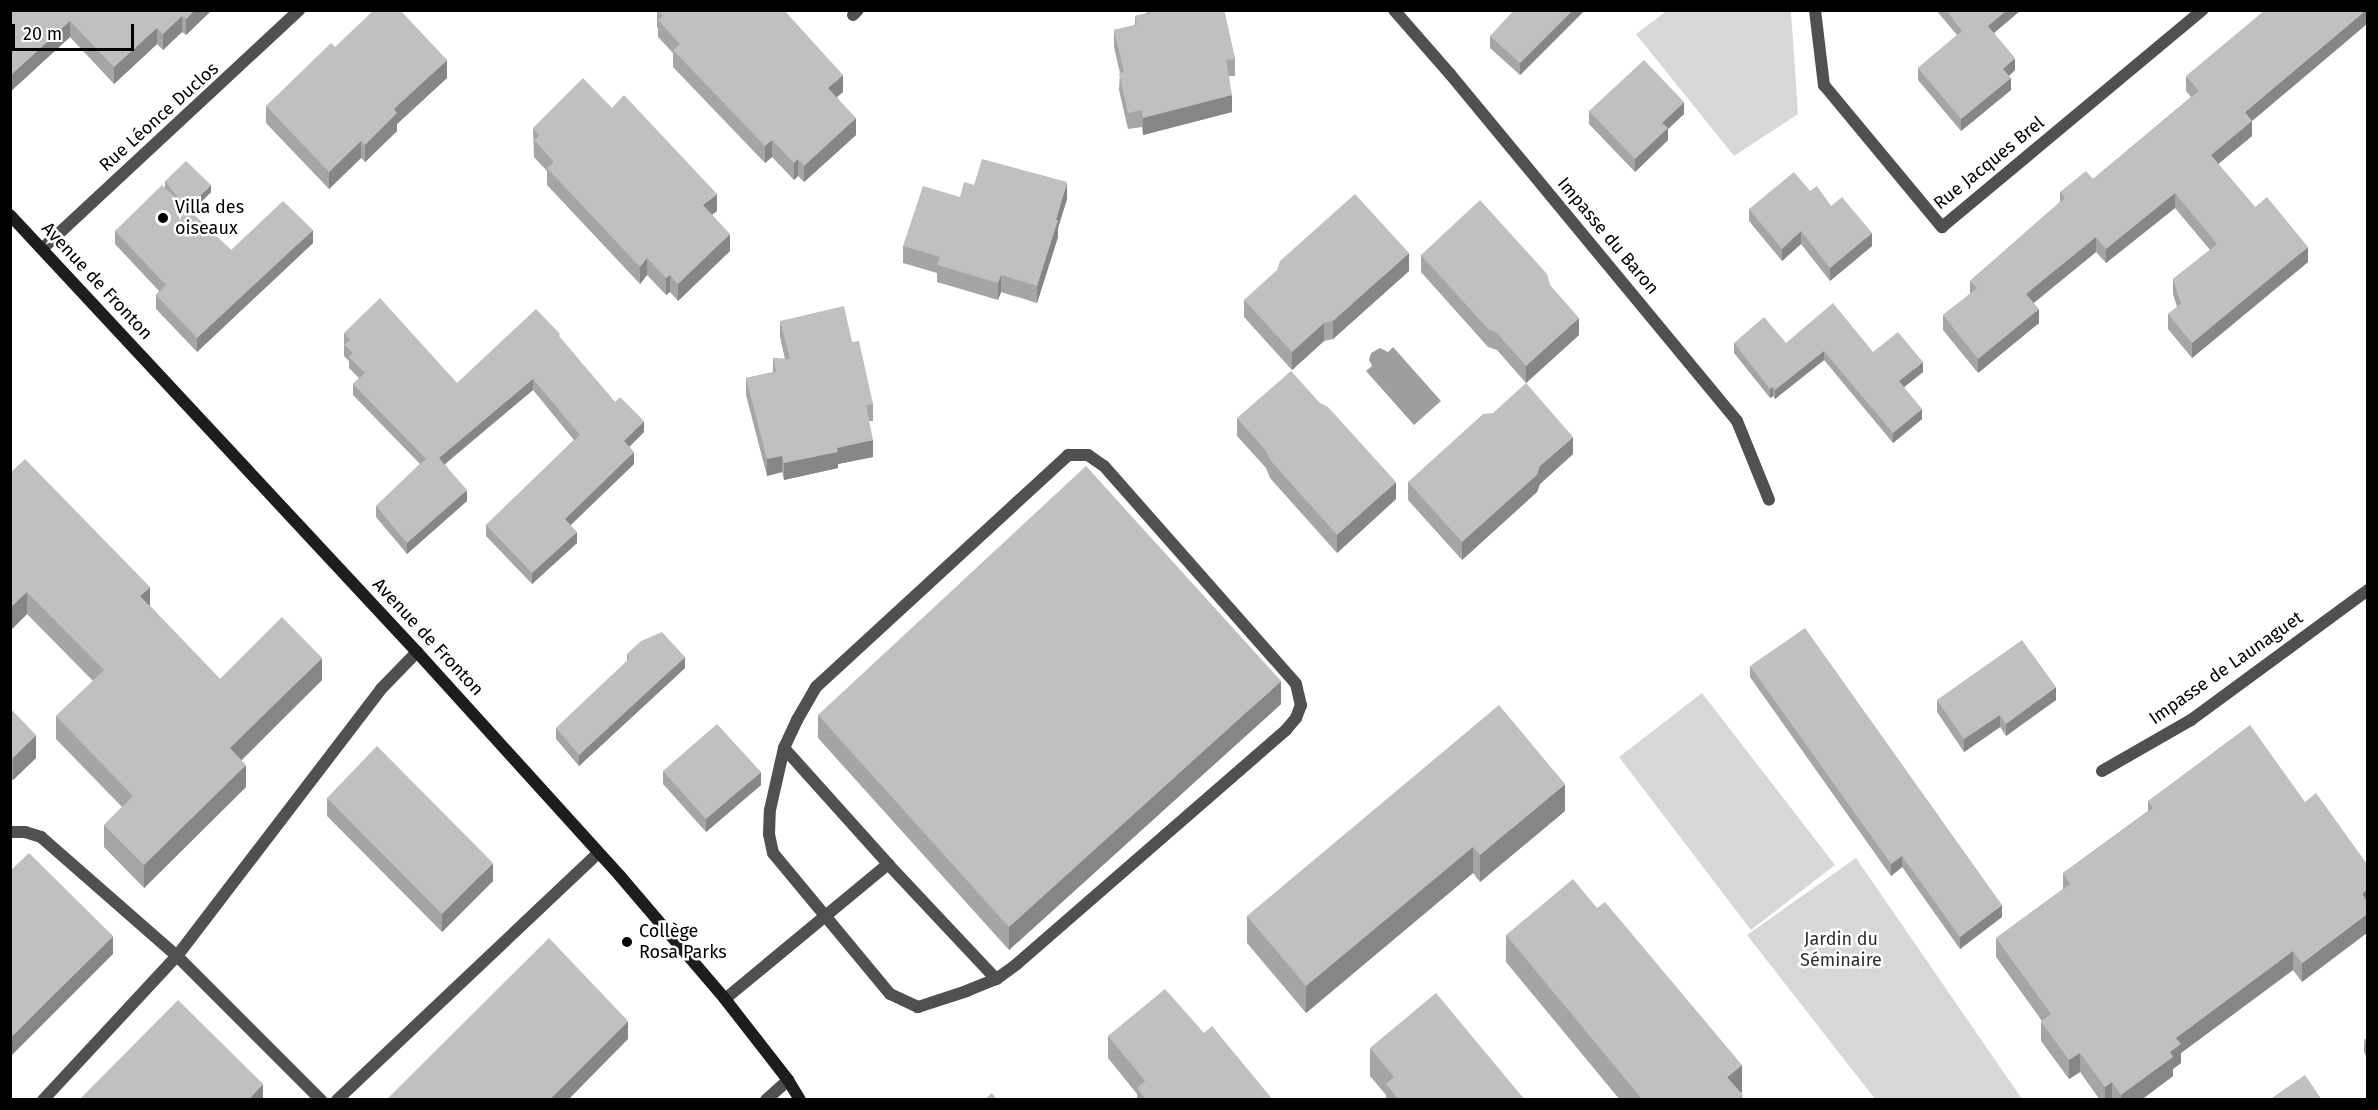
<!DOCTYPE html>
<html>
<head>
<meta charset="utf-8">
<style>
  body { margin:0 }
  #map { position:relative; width:2378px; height:1110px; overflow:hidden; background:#fff; font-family:"Fira Sans",sans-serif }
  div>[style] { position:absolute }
  .green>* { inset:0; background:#d7d7d7 }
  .water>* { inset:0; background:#9e9e9e }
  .lane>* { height:12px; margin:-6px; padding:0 6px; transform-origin:6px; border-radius:6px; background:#505050 }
  .street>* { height:12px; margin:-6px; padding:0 6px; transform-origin:6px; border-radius:6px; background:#505050 }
  .secondary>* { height:12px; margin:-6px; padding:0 6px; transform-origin:6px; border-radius:6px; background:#1d1d1d }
  .wall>* { inset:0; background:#a5a5a5 }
  .shaded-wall>* { inset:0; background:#868686 }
  .building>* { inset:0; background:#c0c0c0 }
  .dots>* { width:16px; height:16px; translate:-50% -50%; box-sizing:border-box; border:3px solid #fff; border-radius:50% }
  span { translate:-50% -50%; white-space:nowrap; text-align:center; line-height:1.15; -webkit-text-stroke:5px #fff; paint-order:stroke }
  .street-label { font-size:18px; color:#000 }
  .poi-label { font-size:18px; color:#000 }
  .left { translate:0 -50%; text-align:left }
  .park-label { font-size:18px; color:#2e2e2e }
  .frame { position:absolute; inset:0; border:12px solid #000; pointer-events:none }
  .scale { position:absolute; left:12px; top:24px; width:122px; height:27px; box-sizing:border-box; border:3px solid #000; border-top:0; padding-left:8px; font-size:18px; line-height:21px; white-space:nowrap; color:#000; -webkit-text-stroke:4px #fff; paint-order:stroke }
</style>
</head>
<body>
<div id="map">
  <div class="green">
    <i style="clip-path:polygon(1668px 10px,1791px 11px,1798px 114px,1734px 156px,1636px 34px)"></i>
    <i style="clip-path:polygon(1702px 693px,1835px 865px,1751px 930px,1619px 757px)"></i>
    <i style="clip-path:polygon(1856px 858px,2022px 1099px,1875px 1099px,1747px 935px)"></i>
  </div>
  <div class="water">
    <i style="clip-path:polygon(1393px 347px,1441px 401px,1414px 425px,1366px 371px,1372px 366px,1369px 360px,1371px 353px,1380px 348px,1388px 352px)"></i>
  </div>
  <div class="lane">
    <i style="left:1068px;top:455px;width:20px"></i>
    <i style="left:1088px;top:455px;width:19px;rotate:35deg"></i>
    <i style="left:1104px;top:466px;width:290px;rotate:48.6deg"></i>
    <i style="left:1296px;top:684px;width:22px;rotate:77deg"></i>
    <i style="left:1301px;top:705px;width:14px;rotate:111deg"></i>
    <i style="left:1296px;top:718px;width:16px;rotate:130deg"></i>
    <i style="left:1286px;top:730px;width:357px;rotate:139deg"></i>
    <i style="left:1017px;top:964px;width:26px;rotate:144deg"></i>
    <i style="left:996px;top:979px;width:31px;rotate:158deg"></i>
    <i style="left:967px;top:991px;width:52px;rotate:161.9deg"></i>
    <i style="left:918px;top:1007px;width:31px;rotate:-155deg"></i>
    <i style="left:890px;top:994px;width:183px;rotate:-129.7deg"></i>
    <i style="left:773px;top:853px;width:19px;rotate:-102deg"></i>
    <i style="left:769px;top:834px;width:24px;rotate:-88deg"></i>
    <i style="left:770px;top:810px;width:64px;rotate:-77.3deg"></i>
    <i style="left:784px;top:748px;width:31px;rotate:-65deg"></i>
    <i style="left:797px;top:720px;width:38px;rotate:-60deg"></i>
    <i style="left:816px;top:687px;width:343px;rotate:-42.6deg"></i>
    <i style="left:784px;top:748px;width:156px;rotate:48.1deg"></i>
    <i style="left:888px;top:864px;width:158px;rotate:46.8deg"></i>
    <i style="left:10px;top:832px;width:15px"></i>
    <i style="left:25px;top:832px;width:17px;rotate:17deg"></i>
    <i style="left:41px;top:837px;width:181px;rotate:41.2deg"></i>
    <i style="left:177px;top:956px;width:204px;rotate:45deg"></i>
    <i style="left:725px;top:999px;width:212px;rotate:-39.6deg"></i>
    <i style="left:43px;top:1100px;width:197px;rotate:-47.1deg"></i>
    <i style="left:177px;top:956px;width:336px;rotate:-52.6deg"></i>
    <i style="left:381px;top:689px;width:52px;rotate:-45.8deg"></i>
    <i style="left:337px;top:1100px;width:359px;rotate:-43.4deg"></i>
    <i style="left:766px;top:1100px;width:30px;rotate:-42deg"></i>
  </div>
  <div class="street">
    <i style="left:1394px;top:10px;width:85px;rotate:48.8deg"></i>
    <i style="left:1450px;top:74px;width:450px;rotate:50.4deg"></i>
    <i style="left:1737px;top:421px;width:85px;rotate:67.9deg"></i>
    <i style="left:1815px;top:10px;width:76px;rotate:83.2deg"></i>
    <i style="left:1824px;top:85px;width:185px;rotate:50.3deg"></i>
    <i style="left:1942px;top:227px;width:339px;rotate:-39.8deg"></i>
    <i style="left:853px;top:15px;width:7px;rotate:-45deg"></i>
    <i style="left:42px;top:249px;width:351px;rotate:-42.9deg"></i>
    <i style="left:2102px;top:771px;width:103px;rotate:-29.8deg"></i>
    <i style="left:2191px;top:720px;width:220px;rotate:-36.3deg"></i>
  </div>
  <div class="secondary">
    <i style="left:10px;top:215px;width:597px;rotate:47.04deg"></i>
    <i style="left:417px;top:652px;width:302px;rotate:47.8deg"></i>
    <i style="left:620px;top:876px;width:162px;rotate:49.5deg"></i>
    <i style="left:725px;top:999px;width:103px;rotate:52.1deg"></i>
    <i style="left:788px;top:1080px;width:23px;rotate:59deg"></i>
  </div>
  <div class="wall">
    <i style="clip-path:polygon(10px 10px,212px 10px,186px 35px,182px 32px,163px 50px,157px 44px,114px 84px,70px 37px,10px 92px)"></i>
    <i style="clip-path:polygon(657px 10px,784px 10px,843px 92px,837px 97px,856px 135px,804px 182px,798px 176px,794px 180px,772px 157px,765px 163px,673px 67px,673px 53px,658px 37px,658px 28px,657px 27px)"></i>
    <i style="clip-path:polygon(1146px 10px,1224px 10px,1235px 59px,1235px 76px,1229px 76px,1232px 112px,1143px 135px,1142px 127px,1128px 129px,1119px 90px,1120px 73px,1114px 47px,1114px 30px,1135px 25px,1135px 16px,1147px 13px)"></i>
    <i style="clip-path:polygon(1585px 10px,1520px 75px,1490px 48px,1490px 36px)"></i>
    <i style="clip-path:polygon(1936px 10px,2021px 10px,1994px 33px,2015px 70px,2009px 76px,2011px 90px,1961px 131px,1918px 80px,1918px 68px,1957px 35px)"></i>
    <i style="clip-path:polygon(335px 47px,447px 78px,397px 124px,397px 131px,365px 162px,361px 158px,329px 189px,266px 123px,266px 106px)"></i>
    <i style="clip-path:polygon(2186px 76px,2252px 121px,2252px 136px,2218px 164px,2255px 207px,2308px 262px,2192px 358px,2168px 329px,2168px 314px,2177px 307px,2173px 294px,2173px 279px,2210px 250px,2175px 208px,2106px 263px,2096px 252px,2034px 303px,2039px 323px,1978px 373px,1943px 330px,1943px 315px,1970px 294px,1970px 281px,2060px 202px,2060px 192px,2093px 179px,2191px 97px,2186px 91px)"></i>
    <i style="clip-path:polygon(612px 108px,717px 211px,712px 214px,730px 251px,678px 301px,670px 292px,666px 295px,647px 275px,640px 284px,547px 185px,547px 171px,534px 157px,533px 128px)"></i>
    <i style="clip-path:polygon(1589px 111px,1684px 114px,1668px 129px,1668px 140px,1635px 172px,1589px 124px)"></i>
    <i style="clip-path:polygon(165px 181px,211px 192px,191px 212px,231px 250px,313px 243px,197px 352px,156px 309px,156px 295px,159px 291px,115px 244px,115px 231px,165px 187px)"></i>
    <i style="clip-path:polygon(974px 185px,1067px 199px,1058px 228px,1058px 237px,1037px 303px,1001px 292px,998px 300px,937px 282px,937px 273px,903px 263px,903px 246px)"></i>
    <i style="clip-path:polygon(1810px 191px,1831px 206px,1872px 246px,1830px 281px,1801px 244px,1782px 261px,1749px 221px,1749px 209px)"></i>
    <i style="clip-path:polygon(1421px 255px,1550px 285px,1579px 335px,1526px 383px,1497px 350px,1488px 347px,1421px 272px)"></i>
    <i style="clip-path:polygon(1409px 271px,1333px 339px,1324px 341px,1292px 370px,1244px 317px,1244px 300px)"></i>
    <i style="clip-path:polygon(780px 321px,852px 342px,873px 404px,873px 421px,869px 421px,873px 457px,838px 464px,838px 468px,784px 480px,782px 472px,767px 476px,746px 395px,746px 378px,773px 372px,773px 358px,785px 359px,780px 337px)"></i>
    <i style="clip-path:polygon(344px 333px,457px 383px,560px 338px,615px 402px,644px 432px,629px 447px,634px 464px,571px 525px,577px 543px,532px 584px,486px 536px,486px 525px,574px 440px,533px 390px,445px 464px,467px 501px,407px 554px,376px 517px,376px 506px,420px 464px,353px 395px,353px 384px,359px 378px,349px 368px,349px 361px,344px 356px)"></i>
    <i style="clip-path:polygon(1734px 343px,1786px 343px,1873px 352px,1923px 372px,1904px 387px,1922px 419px,1893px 443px,1824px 360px,1775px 399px,1773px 396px,1770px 398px,1734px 353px)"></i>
    <i style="clip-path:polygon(1237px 418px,1396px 499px,1337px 553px,1270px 478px,1266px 468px,1237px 436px)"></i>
    <i style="clip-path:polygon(1573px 454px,1540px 484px,1537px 492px,1462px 560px,1408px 500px,1408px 482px)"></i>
    <i style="clip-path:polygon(10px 473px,150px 606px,220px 679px,322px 680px,242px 760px,246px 787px,144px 888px,104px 847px,104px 825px,122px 807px,56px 739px,56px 716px,93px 681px,27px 614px,10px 631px)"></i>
    <i style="clip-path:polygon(627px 654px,685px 668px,579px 766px,556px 739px,556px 728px,627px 661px)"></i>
    <i style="clip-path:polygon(1750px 666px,2002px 917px,1960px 949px,1902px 867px,1891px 876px,1750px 677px)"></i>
    <i style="clip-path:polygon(1937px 700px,2056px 700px,2006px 736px,2000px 727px,1964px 752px,1937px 712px)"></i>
    <i style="clip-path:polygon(1281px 704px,1009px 950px,818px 738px,818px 715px)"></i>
    <i style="clip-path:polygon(10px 708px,36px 758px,13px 780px,10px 778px)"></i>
    <i style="clip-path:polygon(663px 771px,761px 785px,706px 832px,663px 784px)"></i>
    <i style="clip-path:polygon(327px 798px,493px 881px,442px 932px,327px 816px)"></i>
    <i style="clip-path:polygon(2148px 801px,2305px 802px,2302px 982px,2293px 970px,2181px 1053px,2181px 1063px,2173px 1069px,2173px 1076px,2141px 1100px,2100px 1100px,2080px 1072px,2069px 1079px,2041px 1041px,2041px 1022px,2042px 1021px,1996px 957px,1996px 938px,2063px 889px,2063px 873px,2148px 811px)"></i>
    <i style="clip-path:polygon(1565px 811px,1480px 882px,1473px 873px,1306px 1013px,1247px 943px,1247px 916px)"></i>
    <i style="clip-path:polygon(1506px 935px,1742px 1092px,1741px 1093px,1743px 1100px,1620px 1100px,1506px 962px)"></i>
    <i style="clip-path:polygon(1204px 1033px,1273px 1100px,1137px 1100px,1137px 1094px,1108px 1058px,1108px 1036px)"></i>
    <i style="clip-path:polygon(2367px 1038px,2367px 1058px,2364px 1052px,2364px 1040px)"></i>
    <i style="clip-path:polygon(1370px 1048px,1525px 1100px,1386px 1100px,1386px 1095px,1370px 1076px)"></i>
  </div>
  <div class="shaded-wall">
    <i style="clip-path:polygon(195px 10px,212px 10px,186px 35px,186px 19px)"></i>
    <i style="clip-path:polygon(1573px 10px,1585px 10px,1520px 75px,1520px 63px)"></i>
    <i style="clip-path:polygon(2007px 10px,2021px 10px,1988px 38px,1988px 26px)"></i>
    <i style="clip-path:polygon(2366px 10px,2367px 10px,2367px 24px,2245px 127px,2245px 112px)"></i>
    <i style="clip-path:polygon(182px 16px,182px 32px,163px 50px,163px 34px)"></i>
    <i style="clip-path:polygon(70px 21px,70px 37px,10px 92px,10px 76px)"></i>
    <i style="clip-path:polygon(157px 28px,157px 44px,114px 84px,114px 67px)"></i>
    <i style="clip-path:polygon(2015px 58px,2015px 70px,2003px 81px,2003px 69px)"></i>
    <i style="clip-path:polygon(447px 60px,447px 78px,397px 124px,397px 131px,365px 162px,365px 145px,394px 109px)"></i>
    <i style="clip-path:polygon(843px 75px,843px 92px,828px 104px,828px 88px)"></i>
    <i style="clip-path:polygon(2011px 78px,2011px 90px,1961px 131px,1961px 119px)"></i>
    <i style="clip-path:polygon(1232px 95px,1232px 112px,1143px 135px,1143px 118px)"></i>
    <i style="clip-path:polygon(1684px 102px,1684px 114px,1668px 129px,1668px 140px,1635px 172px,1635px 159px,1662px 123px)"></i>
    <i style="clip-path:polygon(856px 118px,856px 135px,804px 182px,804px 166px)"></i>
    <i style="clip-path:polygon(2252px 121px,2252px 136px,2211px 170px,2211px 155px)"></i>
    <i style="clip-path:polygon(772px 140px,772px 157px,765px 163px,765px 146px)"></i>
    <i style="clip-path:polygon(361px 141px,361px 158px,329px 189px,329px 172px)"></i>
    <i style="clip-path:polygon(798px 159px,798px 176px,794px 180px,794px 163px)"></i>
    <i style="clip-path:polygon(1067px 182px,1067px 199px,1058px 228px,1058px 237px,1037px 303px,1037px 286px)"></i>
    <i style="clip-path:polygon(211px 185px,211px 192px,187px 216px,187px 209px)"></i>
    <i style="clip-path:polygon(2175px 193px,2175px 208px,2106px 263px,2106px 249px)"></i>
    <i style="clip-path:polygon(717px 194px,717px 211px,703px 222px,703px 205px)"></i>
    <i style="clip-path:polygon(313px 230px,313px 243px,197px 352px,197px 338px)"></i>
    <i style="clip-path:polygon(1801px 231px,1801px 244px,1782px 261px,1782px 249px)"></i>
    <i style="clip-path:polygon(1872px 233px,1872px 246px,1830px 281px,1830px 268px)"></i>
    <i style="clip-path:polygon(730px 234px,730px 251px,678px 301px,678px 284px)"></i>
    <i style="clip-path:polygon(2096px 237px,2096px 252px,2026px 309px,2026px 294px)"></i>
    <i style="clip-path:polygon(2308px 247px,2308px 262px,2192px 358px,2192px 343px)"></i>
    <i style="clip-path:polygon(1409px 253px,1409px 271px,1333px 339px,1333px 321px)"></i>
    <i style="clip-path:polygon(647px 258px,647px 275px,640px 284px,640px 267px)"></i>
    <i style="clip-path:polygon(670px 275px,670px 292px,666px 295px,666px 278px)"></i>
    <i style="clip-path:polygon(1001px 275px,1001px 292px,998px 300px,998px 283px)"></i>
    <i style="clip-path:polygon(2039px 309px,2039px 323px,1978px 373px,1978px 359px)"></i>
    <i style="clip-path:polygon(1579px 318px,1579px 335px,1526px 383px,1526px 366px)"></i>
    <i style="clip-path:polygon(1324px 323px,1324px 341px,1292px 370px,1292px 352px)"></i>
    <i style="clip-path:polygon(1824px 351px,1824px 360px,1775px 399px,1775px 390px)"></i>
    <i style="clip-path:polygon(1923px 362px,1923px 372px,1899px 391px,1899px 381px)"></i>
    <i style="clip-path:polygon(533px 379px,533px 390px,439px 469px,439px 458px)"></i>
    <i style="clip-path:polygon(1773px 387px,1773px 396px,1770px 398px,1770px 389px)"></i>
    <i style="clip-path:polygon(1922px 409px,1922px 419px,1893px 443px,1893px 433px)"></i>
    <i style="clip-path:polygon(644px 421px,644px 432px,624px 452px,624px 441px)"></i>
    <i style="clip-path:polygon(1573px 437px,1573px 454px,1540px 484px,1537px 492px,1462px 560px,1462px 542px,1540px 466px)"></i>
    <i style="clip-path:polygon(873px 440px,873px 457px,838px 464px,838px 468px,784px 480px,784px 463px,837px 448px)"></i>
    <i style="clip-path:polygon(634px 452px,634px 464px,565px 530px,565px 519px)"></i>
    <i style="clip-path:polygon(782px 456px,782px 472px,767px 476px,767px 459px)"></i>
    <i style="clip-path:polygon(1396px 482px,1396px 499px,1337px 553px,1337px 535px)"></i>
    <i style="clip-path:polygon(467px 490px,467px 501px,407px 554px,407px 543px)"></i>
    <i style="clip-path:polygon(577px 532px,577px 543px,532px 584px,532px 573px)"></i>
    <i style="clip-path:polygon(150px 587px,150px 609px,140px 596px)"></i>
    <i style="clip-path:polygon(27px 592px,27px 614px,10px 631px,10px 608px)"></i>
    <i style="clip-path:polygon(685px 657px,685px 668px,579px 766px,579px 755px)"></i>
    <i style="clip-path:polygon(322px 658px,322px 680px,230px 771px,230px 748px)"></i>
    <i style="clip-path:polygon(1281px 681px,1281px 704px,1009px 950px,1009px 927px)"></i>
    <i style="clip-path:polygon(2056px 687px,2056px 700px,2006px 736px,2006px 724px)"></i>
    <i style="clip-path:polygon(2000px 715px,2000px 727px,1964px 752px,1964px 739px)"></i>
    <i style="clip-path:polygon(36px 735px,36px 758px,13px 780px,13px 758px)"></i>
    <i style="clip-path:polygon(246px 765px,246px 787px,144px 888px,144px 865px)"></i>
    <i style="clip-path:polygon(761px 772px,761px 785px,706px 832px,706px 819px)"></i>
    <i style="clip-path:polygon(1565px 784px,1565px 811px,1480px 882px,1480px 855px)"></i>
    <i style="clip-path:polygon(1473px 847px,1473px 873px,1306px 1013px,1306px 986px)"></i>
    <i style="clip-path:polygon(1902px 856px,1902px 867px,1891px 876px,1891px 864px)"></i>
    <i style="clip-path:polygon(493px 863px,493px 881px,442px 932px,442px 914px)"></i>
    <i style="clip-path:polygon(2367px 889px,2367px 908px,2362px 894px)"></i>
    <i style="clip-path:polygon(2002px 905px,2002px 917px,1960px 949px,1960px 937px)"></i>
    <i style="clip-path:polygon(2367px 914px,2367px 933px,2302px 982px,2302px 963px)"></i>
    <i style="clip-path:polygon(113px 936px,113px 954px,10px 1057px,10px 1038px)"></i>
    <i style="clip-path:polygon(2293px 951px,2293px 970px,2181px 1053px,2181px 1063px,2173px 1069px,2173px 1076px,2141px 1100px,2121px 1100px,2121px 1095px,2170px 1052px,2176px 1038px)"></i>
    <i style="clip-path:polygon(628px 1021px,628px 1039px,568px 1100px,549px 1100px)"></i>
    <i style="clip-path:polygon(2080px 1053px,2080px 1072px,2069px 1079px,2069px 1060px)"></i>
    <i style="clip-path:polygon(1742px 1065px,1742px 1092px,1733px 1100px,1727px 1077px)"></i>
    <i style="clip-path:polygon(2112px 1082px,2112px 1100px,2105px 1100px,2105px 1087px)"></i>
    <i style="clip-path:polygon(263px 1084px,263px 1100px,248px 1100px)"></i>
  </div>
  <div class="building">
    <i style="clip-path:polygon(10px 10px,195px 10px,186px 19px,182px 16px,163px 34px,157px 28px,114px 67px,70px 21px,10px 76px)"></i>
    <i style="clip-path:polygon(374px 10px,400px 10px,447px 60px,394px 109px,397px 113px,365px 145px,361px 141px,329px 172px,266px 106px,331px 43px,335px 47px)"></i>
    <i style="clip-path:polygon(657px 10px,784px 10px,843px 75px,828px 88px,856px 118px,804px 166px,798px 159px,794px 163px,772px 140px,765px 146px,673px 50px,680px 44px,658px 20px,663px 16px)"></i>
    <i style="clip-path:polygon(1150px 10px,1224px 10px,1235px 59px,1226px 60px,1232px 95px,1143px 118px,1142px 110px,1128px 113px,1119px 73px,1124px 72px,1114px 30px,1137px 25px,1135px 16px,1150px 13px)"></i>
    <i style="clip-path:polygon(1514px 10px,1573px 10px,1520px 63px,1490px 36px)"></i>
    <i style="clip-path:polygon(1946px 10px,2007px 10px,1988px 26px,2015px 58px,2003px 69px,2011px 78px,1961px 119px,1918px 68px,1962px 31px)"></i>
    <i style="clip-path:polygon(2265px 10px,2366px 10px,2245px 112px,2252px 121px,2211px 155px,2255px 207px,2267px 197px,2308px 247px,2192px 343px,2168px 314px,2181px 304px,2173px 279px,2217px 244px,2175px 193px,2106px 249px,2096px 237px,2026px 294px,2039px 309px,1978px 359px,1943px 315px,1977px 288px,1970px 281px,2065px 198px,2060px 192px,2086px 171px,2093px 179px,2199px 91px,2186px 76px)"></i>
    <i style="clip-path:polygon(1644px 60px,1684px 102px,1662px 123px,1668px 128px,1635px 159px,1589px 111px)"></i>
    <i style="clip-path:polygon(583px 78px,612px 108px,624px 95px,717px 194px,703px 205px,730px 234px,678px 284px,670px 275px,666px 278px,647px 258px,640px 267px,547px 168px,554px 162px,534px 140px,539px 136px,533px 128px)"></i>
    <i style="clip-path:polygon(982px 159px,1067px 182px,1056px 220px,1058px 220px,1037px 286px,1001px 275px,998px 283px,937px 265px,940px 257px,903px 246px,923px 186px,960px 197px,964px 182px,974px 185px)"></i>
    <i style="clip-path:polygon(186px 161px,211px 185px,187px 209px,165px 181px)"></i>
    <i style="clip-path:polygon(1794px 172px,1810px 191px,1817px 186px,1831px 206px,1842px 197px,1872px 233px,1830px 268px,1801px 231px,1782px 249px,1749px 209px)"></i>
    <i style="clip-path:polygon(162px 185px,231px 250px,283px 201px,313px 230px,197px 338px,156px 295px,166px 285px,115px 231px)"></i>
    <i style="clip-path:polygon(1355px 194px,1409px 253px,1333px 321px,1324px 323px,1292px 352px,1244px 300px,1277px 270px,1280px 261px)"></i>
    <i style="clip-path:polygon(1480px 200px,1547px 274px,1550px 285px,1579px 318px,1526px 366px,1497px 333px,1488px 329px,1421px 255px)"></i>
    <i style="clip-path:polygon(380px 298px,457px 383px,536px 309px,560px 334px,559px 336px,615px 402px,620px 397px,644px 421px,624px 441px,634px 452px,565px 519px,577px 532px,532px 573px,486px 525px,580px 435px,533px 379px,439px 458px,467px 490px,407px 543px,376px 506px,426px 459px,353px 384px,365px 373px,349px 357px,353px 353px,344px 345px,350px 340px,344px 333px)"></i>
    <i style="clip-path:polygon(1833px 303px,1873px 352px,1898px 332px,1923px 362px,1899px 381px,1922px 409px,1893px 433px,1824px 351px,1775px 390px,1773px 387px,1770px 389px,1734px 343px,1764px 317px,1786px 343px)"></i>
    <i style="clip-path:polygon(844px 306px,852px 342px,859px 341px,873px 404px,866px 405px,873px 440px,837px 448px,838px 452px,784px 463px,782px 456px,767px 459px,746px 378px,776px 372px,773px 358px,790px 359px,780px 321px)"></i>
    <i style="clip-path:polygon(1291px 371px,1320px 403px,1328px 407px,1396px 482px,1337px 535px,1270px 460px,1266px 451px,1237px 418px)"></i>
    <i style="clip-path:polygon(1526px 383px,1573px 437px,1540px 466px,1537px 475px,1462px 542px,1408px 482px,1483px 414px,1493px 413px)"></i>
    <i style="clip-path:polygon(25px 459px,150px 587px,140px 596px,220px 679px,282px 617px,322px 658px,230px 748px,246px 765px,144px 865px,104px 825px,133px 796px,56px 716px,104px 670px,27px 592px,10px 608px,10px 473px)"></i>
    <i style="clip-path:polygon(1086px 466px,1281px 681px,1009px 927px,818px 715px)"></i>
    <i style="clip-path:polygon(1805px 628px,2002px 905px,1960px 937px,1902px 856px,1891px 864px,1750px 666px)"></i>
    <i style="clip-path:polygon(662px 632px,685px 657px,579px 755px,556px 728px,629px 659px,627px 654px,641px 641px)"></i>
    <i style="clip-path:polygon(2022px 640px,2056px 687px,2006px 724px,2000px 715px,1964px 739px,1937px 700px)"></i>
    <i style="clip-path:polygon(1499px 705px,1565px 784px,1480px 855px,1473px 847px,1306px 986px,1247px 916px)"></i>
    <i style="clip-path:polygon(10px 708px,36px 735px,13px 758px,10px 756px)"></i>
    <i style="clip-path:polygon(717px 724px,761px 772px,706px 819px,663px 771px)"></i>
    <i style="clip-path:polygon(2250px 725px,2305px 802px,2316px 793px,2367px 864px,2367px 889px,2362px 894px,2367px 901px,2367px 914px,2302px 963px,2293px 951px,2176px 1038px,2181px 1044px,2170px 1052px,2173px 1057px,2121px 1095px,2112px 1082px,2105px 1087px,2080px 1053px,2069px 1060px,2041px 1022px,2051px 1014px,1996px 938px,2070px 884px,2063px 873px,2153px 808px,2148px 801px)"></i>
    <i style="clip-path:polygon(377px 746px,493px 863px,442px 914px,327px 798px)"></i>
    <i style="clip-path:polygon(29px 853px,113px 936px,10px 1038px,10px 871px)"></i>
    <i style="clip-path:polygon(1573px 879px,1597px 908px,1605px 902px,1742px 1065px,1727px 1077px,1743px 1095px,1737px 1100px,1643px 1100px,1506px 935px)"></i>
    <i style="clip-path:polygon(549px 938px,628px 1021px,549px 1100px,386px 1100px)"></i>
    <i style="clip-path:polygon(1165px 989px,1204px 1033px,1212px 1026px,1273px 1100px,1147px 1100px,1137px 1088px,1145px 1081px,1108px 1036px)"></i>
    <i style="clip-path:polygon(1436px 993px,1525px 1100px,1399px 1100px,1386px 1084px,1394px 1077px,1370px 1048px)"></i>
    <i style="clip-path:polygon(178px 1000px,263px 1084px,248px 1100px,79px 1100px)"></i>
    <i style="clip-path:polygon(2367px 1038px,2367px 1046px,2364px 1040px)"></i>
    <i style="clip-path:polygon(2305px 1075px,2322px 1100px,2269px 1100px)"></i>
    <i style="clip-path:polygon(992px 1093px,997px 1100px,984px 1100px)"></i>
  </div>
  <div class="dots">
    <i style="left:163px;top:218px;background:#000"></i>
    <i style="left:627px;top:942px;background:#000"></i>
  </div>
  <div class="street-label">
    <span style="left:159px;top:117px;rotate:-42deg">Rue Léonce Duclos</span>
    <span style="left:1989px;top:163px;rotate:-39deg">Rue Jacques Brel</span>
    <span style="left:1608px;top:236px;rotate:50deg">Impasse du Baron</span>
    <span style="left:97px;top:281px;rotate:47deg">Avenue de Fronton</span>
    <span style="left:428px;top:637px;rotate:47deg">Avenue de Fronton</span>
    <span style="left:2226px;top:668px;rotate:-35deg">Impasse de Launaguet</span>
  </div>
  <div class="poi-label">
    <span class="left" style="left:175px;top:218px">Villa des<br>oiseaux</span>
    <span class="left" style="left:639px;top:942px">Collège<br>Rosa Parks</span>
  </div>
  <div class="park-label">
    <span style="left:1841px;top:950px">Jardin du<br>Séminaire</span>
  </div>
  <div class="frame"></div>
  <div class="scale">20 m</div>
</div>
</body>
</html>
